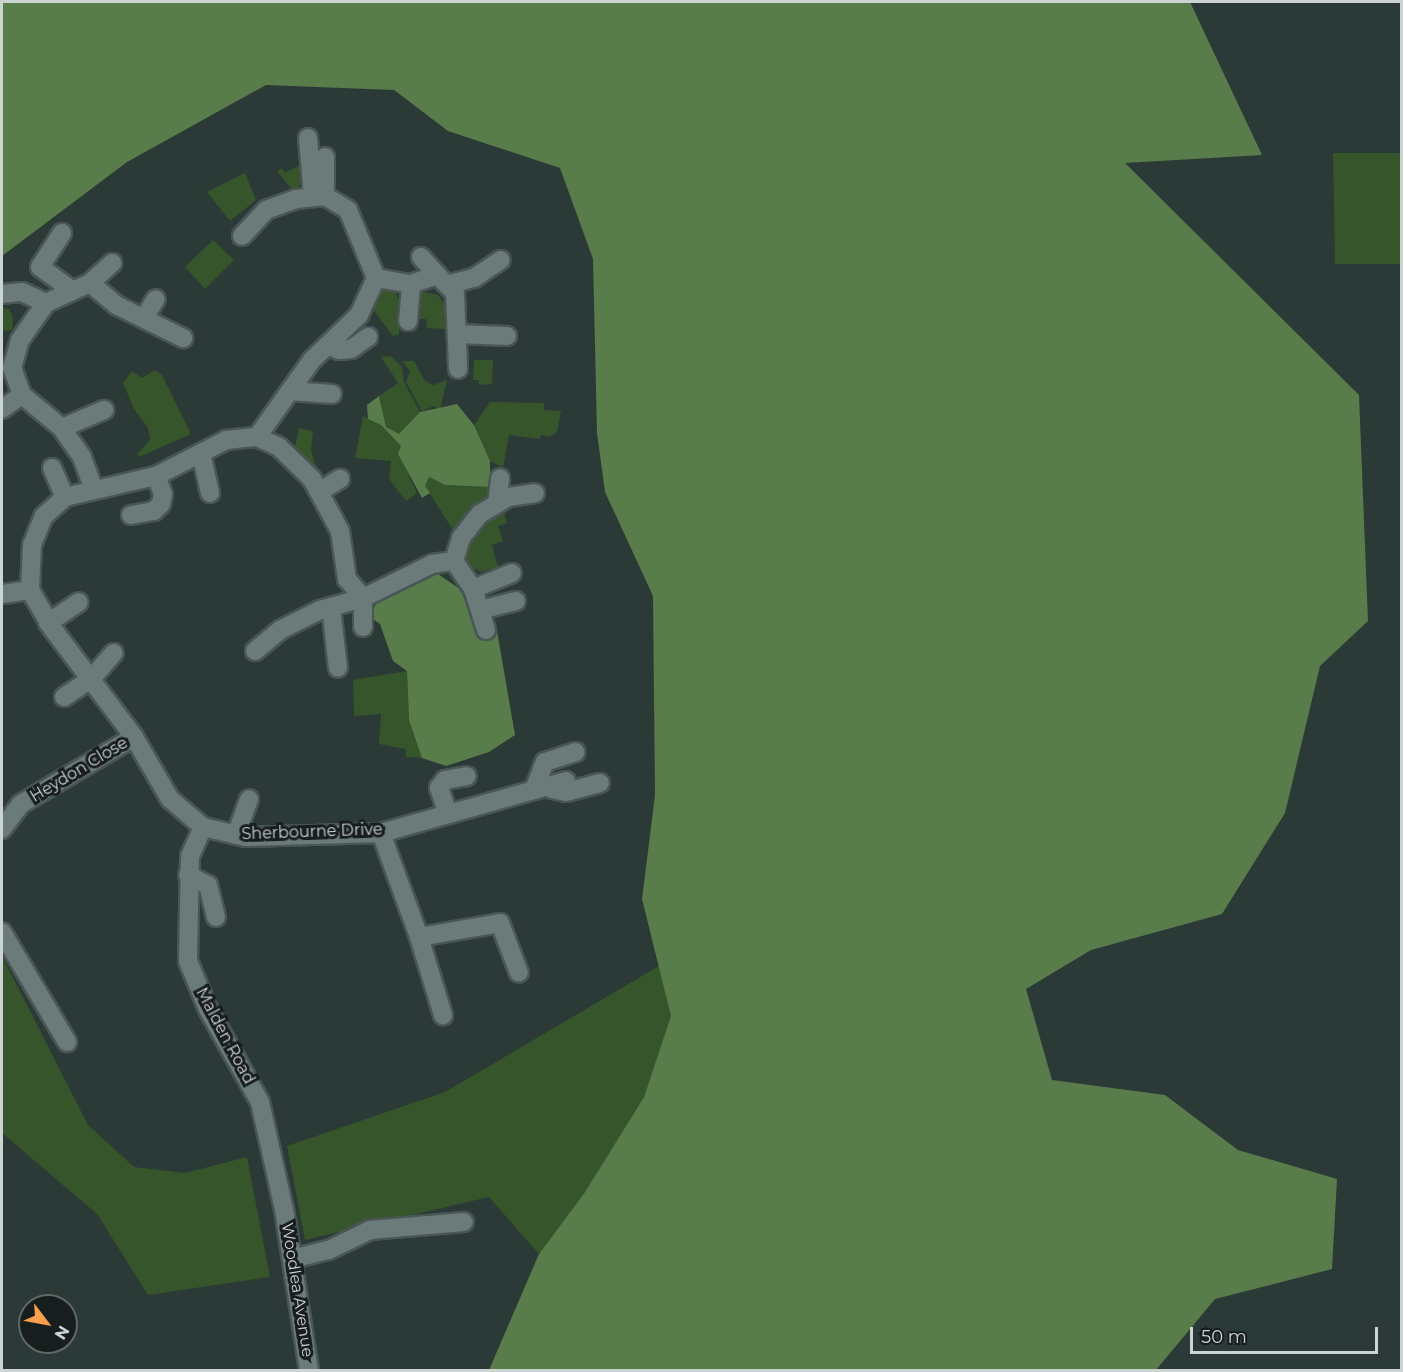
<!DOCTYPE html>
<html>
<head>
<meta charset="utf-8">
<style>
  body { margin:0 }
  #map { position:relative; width:1403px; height:1372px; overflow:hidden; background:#2b3937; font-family:Montserrat,sans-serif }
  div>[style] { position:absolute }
  .green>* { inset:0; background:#37552a }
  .forest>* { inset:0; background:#587c4a }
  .roads { filter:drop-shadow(2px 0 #4a5655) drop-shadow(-2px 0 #4a5655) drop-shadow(0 2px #4a5655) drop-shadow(0 -2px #4a5655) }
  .minor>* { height:18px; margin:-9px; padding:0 9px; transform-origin:9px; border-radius:9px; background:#6b7b79 }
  span { translate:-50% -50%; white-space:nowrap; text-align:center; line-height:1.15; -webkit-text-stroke:6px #181e1e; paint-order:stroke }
  .street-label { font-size:16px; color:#ccd4d3 }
  .frame { position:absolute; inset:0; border:3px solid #ccd4d3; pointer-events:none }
  .north { position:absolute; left:18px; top:1294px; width:60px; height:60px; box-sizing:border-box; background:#181e1e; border:2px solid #606766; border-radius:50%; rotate:122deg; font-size:16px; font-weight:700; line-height:24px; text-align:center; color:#ccd4d3 }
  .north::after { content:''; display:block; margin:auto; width:21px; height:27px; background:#fa9f4e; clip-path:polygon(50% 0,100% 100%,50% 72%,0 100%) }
  .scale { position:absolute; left:1190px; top:1327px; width:188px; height:27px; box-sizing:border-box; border:3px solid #ccd4d3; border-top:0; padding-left:8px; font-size:18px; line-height:21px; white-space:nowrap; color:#ccd4d3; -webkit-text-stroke:4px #181e1e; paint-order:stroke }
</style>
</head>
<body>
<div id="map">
  <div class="green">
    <i style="clip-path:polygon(1333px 153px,1401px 153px,1401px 264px,1335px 264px)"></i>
    <i style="clip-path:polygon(302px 164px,302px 182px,294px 192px,277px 171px,282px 168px,285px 173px)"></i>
    <i style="clip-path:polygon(245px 173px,256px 200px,230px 221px,207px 192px)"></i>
    <i style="clip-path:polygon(213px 240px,234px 260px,205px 289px,185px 267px)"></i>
    <i style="clip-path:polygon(393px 288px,399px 300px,399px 335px,393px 336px,370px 306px,378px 290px)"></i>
    <i style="clip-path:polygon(419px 291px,438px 295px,446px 306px,445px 329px,427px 328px,426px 319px,419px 319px)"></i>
    <i style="clip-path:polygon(2px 308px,9px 309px,13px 318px,12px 330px,2px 331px)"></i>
    <i style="clip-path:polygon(391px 356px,402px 367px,404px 382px,420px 412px,399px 435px,386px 427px,379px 396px,398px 383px,381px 357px)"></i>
    <i style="clip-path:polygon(474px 360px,493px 360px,492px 384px,479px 385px,479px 380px,473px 380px)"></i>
    <i style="clip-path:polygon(402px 361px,414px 361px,424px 380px,433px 385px,447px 380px,440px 410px,434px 406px,422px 411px,406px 382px,410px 371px)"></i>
    <i style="clip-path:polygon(155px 370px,162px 375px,191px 434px,139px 457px,137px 454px,150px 440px,148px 428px,134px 409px,123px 383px,132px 371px,142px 378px)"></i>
    <i style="clip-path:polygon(490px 402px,544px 403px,544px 410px,561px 411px,557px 432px,550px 437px,541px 435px,540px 439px,509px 435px,503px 468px,490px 461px,474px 425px)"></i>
    <i style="clip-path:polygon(363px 416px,381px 425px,401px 446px,399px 454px,417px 493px,406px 501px,389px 479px,391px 461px,355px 458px)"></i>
    <i style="clip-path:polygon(299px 428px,313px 431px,311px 450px,316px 467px,294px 451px)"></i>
    <i style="clip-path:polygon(429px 477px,445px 485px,490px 487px,485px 500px,453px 530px,425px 486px)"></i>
    <i style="clip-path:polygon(504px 513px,507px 523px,498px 526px,503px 541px,492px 545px,498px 567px,481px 572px,467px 565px,466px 547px,474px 529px,488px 518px)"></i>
    <i style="clip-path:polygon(407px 671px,409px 720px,426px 758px,406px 757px,406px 749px,379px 744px,381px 714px,354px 716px,353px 680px)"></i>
    <i style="clip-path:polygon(2px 956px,88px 1125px,134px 1167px,185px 1173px,247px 1157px,270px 1277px,148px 1295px,97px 1214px,2px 1133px)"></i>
    <i style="clip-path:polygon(659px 966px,672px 1016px,644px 1097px,585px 1192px,539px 1254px,489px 1197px,305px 1240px,287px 1146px,445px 1092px)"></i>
  </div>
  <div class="forest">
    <i style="clip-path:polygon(2px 2px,1190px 2px,1262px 155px,1125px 163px,1359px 395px,1368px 621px,1320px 666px,1285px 813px,1222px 914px,1091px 950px,1026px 989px,1052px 1080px,1165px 1095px,1238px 1150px,1337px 1179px,1332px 1269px,1215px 1299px,1156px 1370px,489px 1370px,539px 1254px,585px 1192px,644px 1097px,671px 1016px,642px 899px,655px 795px,653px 596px,605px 492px,597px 433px,593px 259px,560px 168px,448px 131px,394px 90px,266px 85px,127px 162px,2px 256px)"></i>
    <i style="clip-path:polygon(379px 396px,386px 427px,399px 434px,420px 412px,457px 404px,474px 425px,490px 461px,490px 487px,445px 485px,429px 477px,425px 486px,430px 493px,422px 498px,398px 454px,401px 446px,381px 425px,368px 419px,367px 405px)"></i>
    <i style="clip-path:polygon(435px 572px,460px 589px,471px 613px,497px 631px,515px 735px,489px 752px,446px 766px,422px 758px,409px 720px,407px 671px,393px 661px,380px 624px,370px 617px,378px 599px)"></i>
  </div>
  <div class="roads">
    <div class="minor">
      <i style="left:308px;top:138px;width:59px;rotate:85.2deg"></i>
      <i style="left:325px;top:196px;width:39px;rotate:-90deg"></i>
      <i style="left:62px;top:233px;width:40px;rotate:122.9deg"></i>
      <i style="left:40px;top:267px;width:37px;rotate:36deg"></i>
      <i style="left:242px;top:236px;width:35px;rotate:-47deg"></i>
      <i style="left:266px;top:210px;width:32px;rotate:-20deg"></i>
      <i style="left:296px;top:199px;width:29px;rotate:-6deg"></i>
      <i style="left:325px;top:196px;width:27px;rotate:31deg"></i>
      <i style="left:348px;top:210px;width:74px;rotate:67.6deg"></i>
      <i style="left:376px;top:278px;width:36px;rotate:10deg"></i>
      <i style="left:411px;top:284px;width:28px;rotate:-19deg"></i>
      <i style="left:437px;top:275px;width:25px;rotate:45deg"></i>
      <i style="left:455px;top:293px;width:76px;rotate:87.7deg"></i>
      <i style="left:421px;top:257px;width:24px;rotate:48deg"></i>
      <i style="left:90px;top:283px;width:34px;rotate:40deg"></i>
      <i style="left:116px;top:305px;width:75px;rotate:26.2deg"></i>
      <i style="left:447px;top:285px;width:28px;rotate:-15deg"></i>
      <i style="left:474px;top:278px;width:32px;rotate:-34deg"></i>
      <i style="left:2px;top:294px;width:20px;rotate:-6deg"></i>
      <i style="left:22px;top:292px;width:26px;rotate:25deg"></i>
      <i style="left:144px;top:318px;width:22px;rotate:-58deg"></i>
      <i style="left:408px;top:321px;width:37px;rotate:-85deg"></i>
      <i style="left:457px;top:334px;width:50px;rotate:2.3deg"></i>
      <i style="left:328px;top:345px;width:12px;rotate:24deg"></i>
      <i style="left:339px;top:350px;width:12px;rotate:-5deg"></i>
      <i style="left:351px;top:349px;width:21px;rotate:-35deg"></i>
      <i style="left:290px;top:391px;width:42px;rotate:4.1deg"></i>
      <i style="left:2px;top:409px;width:24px;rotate:-35deg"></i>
      <i style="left:62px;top:428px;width:46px;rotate:-23.2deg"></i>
      <i style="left:257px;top:437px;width:95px;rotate:-54.5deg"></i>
      <i style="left:312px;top:360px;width:65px;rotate:-43.8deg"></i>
      <i style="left:359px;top:315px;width:41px;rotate:-65.3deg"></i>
      <i style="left:201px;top:453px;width:41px;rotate:77.3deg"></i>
      <i style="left:52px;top:468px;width:32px;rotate:66deg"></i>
      <i style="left:94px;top:490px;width:35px;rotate:-110deg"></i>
      <i style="left:82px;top:457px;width:35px;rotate:-125deg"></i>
      <i style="left:62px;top:428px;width:52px;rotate:-140.5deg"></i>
      <i style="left:22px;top:395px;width:29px;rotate:-110deg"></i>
      <i style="left:12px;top:368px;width:29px;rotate:-74deg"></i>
      <i style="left:20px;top:340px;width:45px;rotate:-54.9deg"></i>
      <i style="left:46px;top:303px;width:48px;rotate:-24.4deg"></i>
      <i style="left:90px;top:283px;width:30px;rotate:-42deg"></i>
      <i style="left:319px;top:492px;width:25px;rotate:-32deg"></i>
      <i style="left:497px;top:504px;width:26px;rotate:-83deg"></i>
      <i style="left:131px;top:515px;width:23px;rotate:-10deg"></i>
      <i style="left:154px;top:511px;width:10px;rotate:-45deg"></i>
      <i style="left:161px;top:504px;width:10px;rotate:-79deg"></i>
      <i style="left:163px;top:494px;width:19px;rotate:-111deg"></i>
      <i style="left:473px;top:589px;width:42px;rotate:-22.3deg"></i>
      <i style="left:30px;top:590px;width:44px;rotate:59.9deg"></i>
      <i style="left:52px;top:628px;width:136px;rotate:53deg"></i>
      <i style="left:134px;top:737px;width:72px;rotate:59.9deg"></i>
      <i style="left:170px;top:799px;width:43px;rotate:40.3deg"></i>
      <i style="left:203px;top:827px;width:44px;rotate:13.1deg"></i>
      <i style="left:246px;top:837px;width:135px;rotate:-1.7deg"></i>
      <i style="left:381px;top:833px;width:192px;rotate:-15.7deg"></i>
      <i style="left:2px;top:594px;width:28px;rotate:-8deg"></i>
      <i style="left:30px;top:590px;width:45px;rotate:-87.5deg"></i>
      <i style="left:32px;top:545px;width:31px;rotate:-68deg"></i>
      <i style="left:44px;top:516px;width:28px;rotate:-42deg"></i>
      <i style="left:65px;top:497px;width:93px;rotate:-13deg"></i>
      <i style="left:156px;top:476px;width:79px;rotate:-27.2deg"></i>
      <i style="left:226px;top:440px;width:31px;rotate:-6deg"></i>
      <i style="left:257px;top:437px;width:24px;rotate:24deg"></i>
      <i style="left:279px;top:447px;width:46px;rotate:44.1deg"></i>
      <i style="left:312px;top:479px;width:59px;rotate:61.7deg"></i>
      <i style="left:340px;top:531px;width:49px;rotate:81.7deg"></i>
      <i style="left:347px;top:579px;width:25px;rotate:50deg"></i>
      <i style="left:363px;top:598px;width:77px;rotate:-26.2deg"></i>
      <i style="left:432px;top:564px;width:22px;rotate:-8deg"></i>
      <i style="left:331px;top:607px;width:61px;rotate:83.5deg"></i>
      <i style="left:480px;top:610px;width:37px;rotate:-14deg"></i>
      <i style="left:48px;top:623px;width:37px;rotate:-34deg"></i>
      <i style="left:486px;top:630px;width:43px;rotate:-107.6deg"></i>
      <i style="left:473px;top:589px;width:34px;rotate:-124deg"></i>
      <i style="left:454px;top:561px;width:24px;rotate:-73deg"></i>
      <i style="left:461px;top:538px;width:31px;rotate:-52deg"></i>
      <i style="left:480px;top:514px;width:33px;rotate:-31deg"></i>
      <i style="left:508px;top:497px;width:27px;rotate:-8deg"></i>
      <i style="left:255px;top:651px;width:33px;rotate:-40deg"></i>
      <i style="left:280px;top:630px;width:45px;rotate:-26.6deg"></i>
      <i style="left:320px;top:610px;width:45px;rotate:-15.6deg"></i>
      <i style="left:363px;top:598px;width:29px;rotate:90deg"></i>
      <i style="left:64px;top:697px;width:34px;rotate:-34deg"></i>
      <i style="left:92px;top:678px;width:33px;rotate:-49deg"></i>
      <i style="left:552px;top:789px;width:14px;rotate:12deg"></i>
      <i style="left:566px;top:792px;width:35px;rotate:-15deg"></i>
      <i style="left:534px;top:790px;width:30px;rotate:-69deg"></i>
      <i style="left:545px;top:762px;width:32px;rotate:-18deg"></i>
      <i style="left:448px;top:814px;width:28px;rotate:-109deg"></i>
      <i style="left:439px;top:788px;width:10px;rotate:-53deg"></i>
      <i style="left:445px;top:780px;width:22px;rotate:-10deg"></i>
      <i style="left:203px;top:827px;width:32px;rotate:114deg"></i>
      <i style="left:190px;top:856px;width:105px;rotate:91.1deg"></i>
      <i style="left:188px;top:961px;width:52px;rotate:67.4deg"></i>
      <i style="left:208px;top:1009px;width:107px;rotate:60.8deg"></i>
      <i style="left:260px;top:1102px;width:110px;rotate:77.4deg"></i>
      <i style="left:284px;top:1209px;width:163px;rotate:81.2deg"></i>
      <i style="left:2px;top:829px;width:31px;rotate:-53deg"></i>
      <i style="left:21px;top:804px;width:131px;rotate:-30.7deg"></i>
      <i style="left:381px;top:833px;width:111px;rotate:69.9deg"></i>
      <i style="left:419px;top:937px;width:82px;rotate:-9.8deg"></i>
      <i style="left:500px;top:923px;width:53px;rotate:69.2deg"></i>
      <i style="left:236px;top:835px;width:38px;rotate:-70deg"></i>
      <i style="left:188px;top:875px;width:22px;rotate:27deg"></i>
      <i style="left:208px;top:885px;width:33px;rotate:76deg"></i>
      <i style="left:2px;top:932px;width:128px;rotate:59.4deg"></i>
      <i style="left:419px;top:937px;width:82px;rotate:72.9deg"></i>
      <i style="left:292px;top:1259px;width:38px;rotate:-14deg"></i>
      <i style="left:329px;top:1250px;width:46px;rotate:-26deg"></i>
      <i style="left:370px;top:1230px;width:94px;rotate:-4.9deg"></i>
    </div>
  </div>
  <div class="street-label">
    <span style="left:79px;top:770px;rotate:-31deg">Heydon Close</span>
    <span style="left:312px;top:832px;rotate:-2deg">Sherbourne Drive</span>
    <span style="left:225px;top:1036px;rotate:62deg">Malden Road</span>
    <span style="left:297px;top:1290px;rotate:81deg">Woodlea Avenue</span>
  </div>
  <div class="frame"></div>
  <div class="north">N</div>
  <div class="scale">50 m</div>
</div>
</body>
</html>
